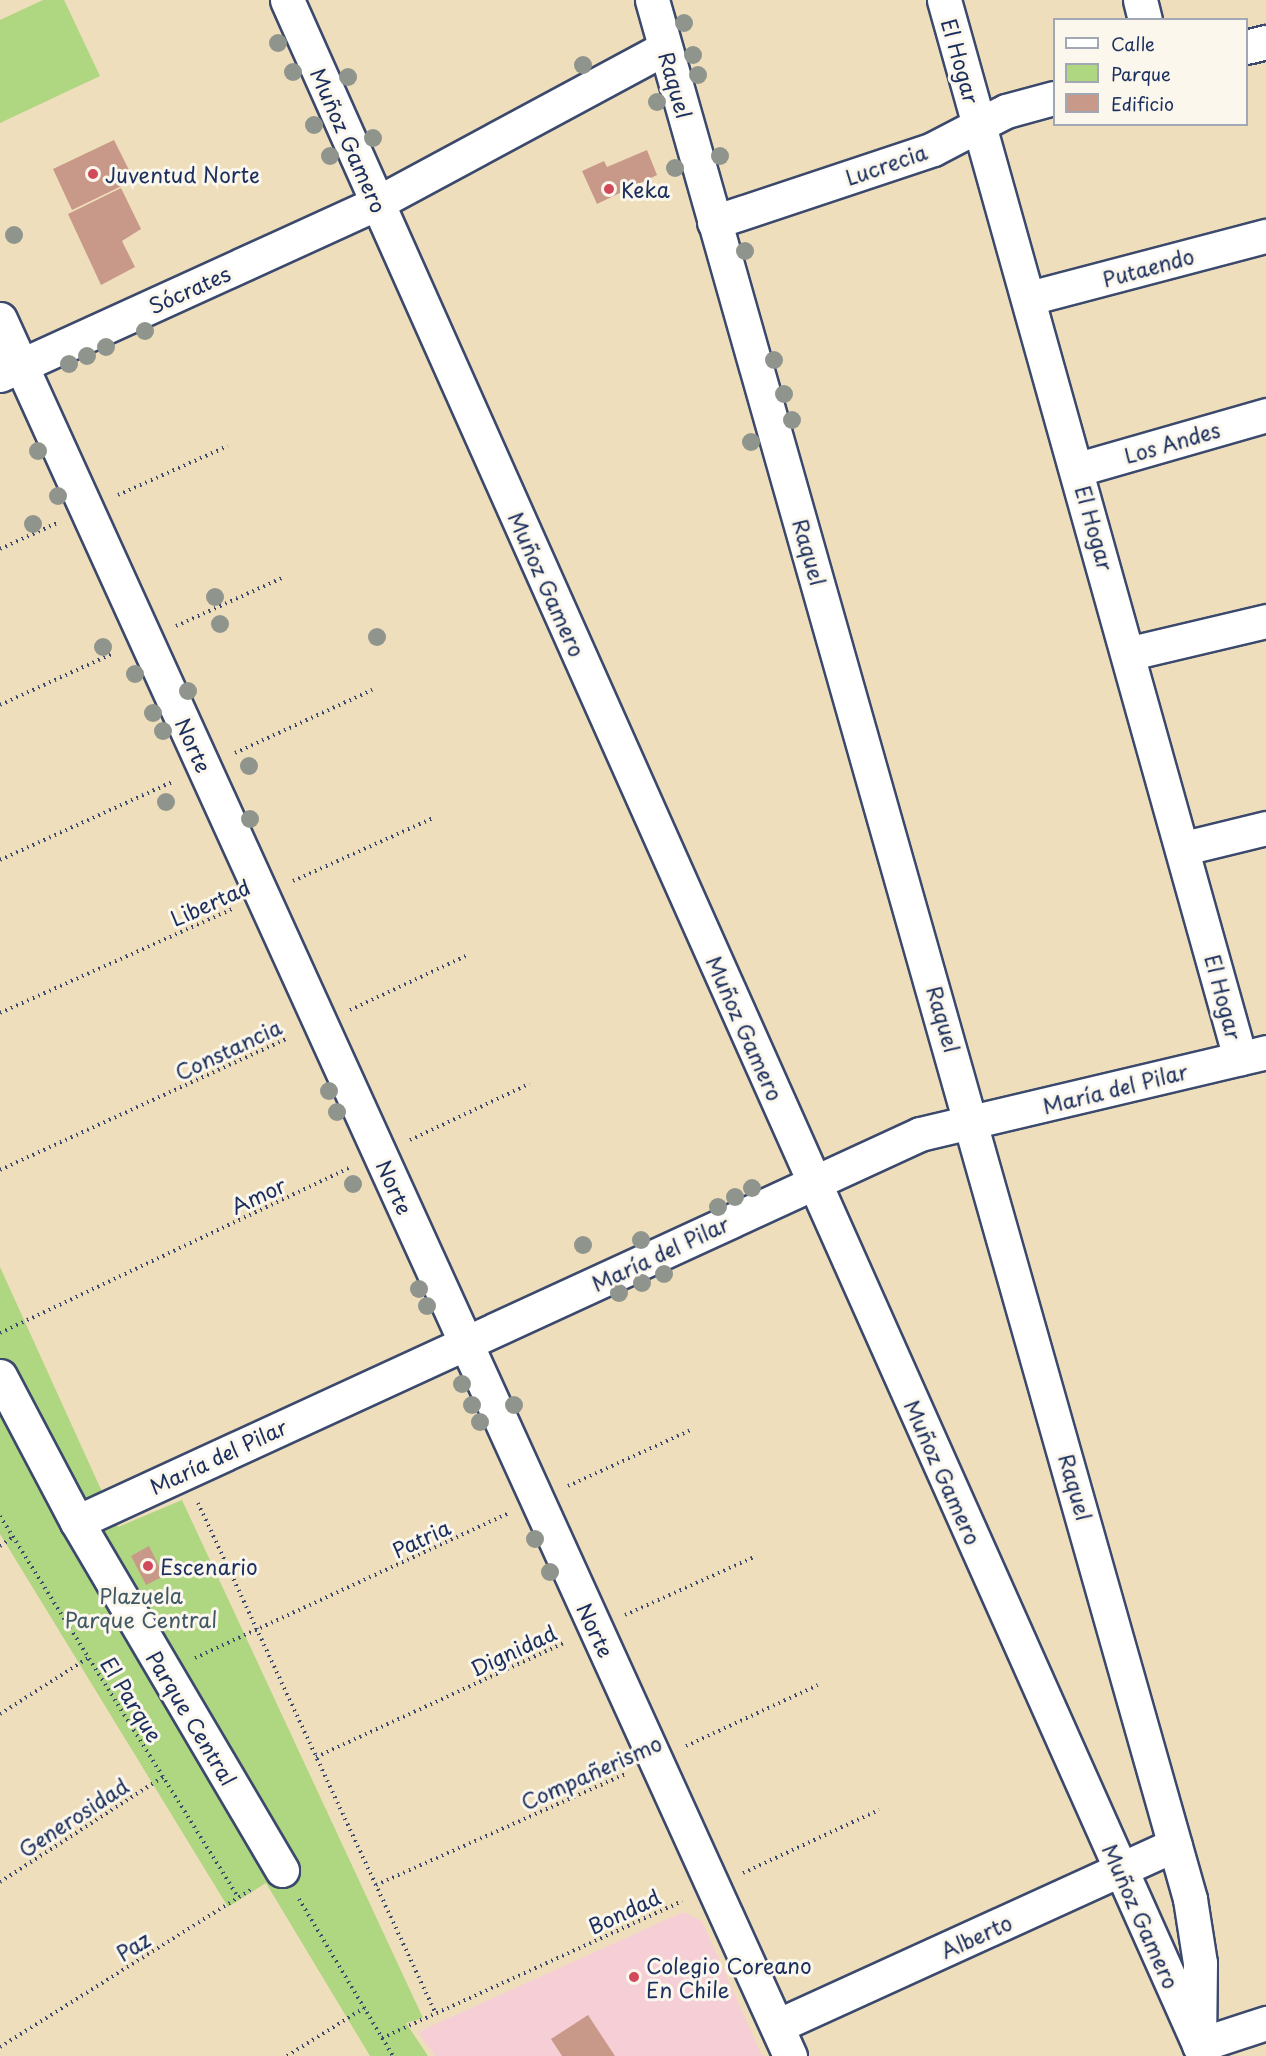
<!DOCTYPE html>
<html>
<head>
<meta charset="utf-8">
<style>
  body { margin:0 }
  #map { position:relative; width:1266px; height:2056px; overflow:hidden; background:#efdebc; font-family:"Playpen Sans",sans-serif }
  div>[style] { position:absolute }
  .built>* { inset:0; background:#f6cfd6 }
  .green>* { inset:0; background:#afd680 }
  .building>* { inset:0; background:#c89989 }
  .path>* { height:4px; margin-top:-2px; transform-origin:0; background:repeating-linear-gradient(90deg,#3b496c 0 1.5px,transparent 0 6px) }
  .roads { filter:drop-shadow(2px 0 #3b496c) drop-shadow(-2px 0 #3b496c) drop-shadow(0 2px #3b496c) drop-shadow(0 -2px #3b496c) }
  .minor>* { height:33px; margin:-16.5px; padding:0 16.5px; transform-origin:16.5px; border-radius:16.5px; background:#fff }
  .trees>* { width:18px; height:18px; margin:-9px; border-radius:50%; background:#8f958d }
  .dots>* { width:16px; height:16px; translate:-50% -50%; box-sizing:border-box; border:3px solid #fbf7ec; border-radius:50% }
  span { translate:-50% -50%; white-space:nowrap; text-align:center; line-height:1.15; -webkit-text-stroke:6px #fbf7ec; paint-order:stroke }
  .street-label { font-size:21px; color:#1b2f5e }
  .poi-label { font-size:21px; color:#1b2f5e }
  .left { translate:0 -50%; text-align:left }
  .park-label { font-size:21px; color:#405966 }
  .legend { position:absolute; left:1053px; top:18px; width:195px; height:108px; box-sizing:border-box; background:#fbf7ec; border:2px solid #a1a7b3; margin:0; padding:8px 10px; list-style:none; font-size:18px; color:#1b2f5e }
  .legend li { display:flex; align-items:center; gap:12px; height:30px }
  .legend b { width:30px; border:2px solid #a1a7b3 }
</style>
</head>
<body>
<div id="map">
  <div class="built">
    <i style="clip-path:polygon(683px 1912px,702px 1921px,762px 2056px,435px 2056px,418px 2032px)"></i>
  </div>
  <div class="green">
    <i style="clip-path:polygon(43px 0,64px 0,100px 76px,0 123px,0 20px)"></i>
    <i style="clip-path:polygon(0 1267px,118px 1527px,182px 1500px,423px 2018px,406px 2023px,428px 2056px,370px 2056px,266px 1883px,228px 1907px,0 1534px)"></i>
  </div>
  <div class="building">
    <i style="clip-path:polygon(114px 140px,134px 180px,72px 210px,53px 169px)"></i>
    <i style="clip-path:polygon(647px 150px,657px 175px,597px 204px,582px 171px,604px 161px,607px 167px)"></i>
    <i style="clip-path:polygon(121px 188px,141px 229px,122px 241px,135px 267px,101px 285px,68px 214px)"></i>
    <i style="clip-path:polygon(149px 1546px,164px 1576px,146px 1585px,131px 1556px)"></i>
    <i style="clip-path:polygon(588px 2015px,615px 2056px,562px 2056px,551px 2039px)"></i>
  </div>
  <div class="path">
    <i style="left:118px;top:495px;width:120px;rotate:-24deg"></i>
    <i style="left:0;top:549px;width:63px;rotate:-24.5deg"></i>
    <i style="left:176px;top:626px;width:119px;rotate:-24.4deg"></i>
    <i style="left:0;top:705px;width:125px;rotate:-24.5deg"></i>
    <i style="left:235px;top:753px;width:151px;rotate:-24.7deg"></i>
    <i style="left:0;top:860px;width:191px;rotate:-24.4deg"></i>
    <i style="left:293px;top:881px;width:154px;rotate:-24.2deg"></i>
    <i style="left:350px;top:1010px;width:130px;rotate:-25deg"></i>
    <i style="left:0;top:1013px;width:254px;rotate:-24.1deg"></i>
    <i style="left:410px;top:1140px;width:132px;rotate:-25.2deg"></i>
    <i style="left:0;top:1170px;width:317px;rotate:-24.6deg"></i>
    <i style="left:0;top:1333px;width:386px;rotate:-25.3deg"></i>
    <i style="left:568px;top:1486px;width:135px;rotate:-24.5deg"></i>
    <i style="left:198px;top:1503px;width:564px;rotate:65.03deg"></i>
    <i style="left:0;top:1516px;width:449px;rotate:58deg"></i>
    <i style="left:0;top:1546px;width:16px;rotate:-35deg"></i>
    <i style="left:625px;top:1615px;width:144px;rotate:-24.2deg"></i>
    <i style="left:195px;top:1658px;width:344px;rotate:-24.8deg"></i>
    <i style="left:0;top:1714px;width:104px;rotate:-32.5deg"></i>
    <i style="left:686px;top:1746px;width:145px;rotate:-24.8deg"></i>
    <i style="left:316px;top:1757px;width:273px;rotate:-24.7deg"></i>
    <i style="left:743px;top:1873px;width:150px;rotate:-24.9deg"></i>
    <i style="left:0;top:1882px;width:194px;rotate:-32.8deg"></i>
    <i style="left:376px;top:1885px;width:273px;rotate:-24deg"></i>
    <i style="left:299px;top:1899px;width:183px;rotate:59.1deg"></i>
    <i style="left:382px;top:2038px;width:330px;rotate:-24.5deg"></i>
    <i style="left:0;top:2047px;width:299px;rotate:-32.1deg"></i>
    <i style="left:287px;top:2056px;width:91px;rotate:-31.9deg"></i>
  </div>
  <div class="roads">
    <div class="minor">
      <i style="left:287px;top:0;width:2251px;rotate:65.96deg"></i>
      <i style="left:652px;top:0;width:1974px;rotate:74.18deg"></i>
      <i style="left:1190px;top:1899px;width:65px;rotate:81.1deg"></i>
      <i style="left:1200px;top:1963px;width:77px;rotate:90.7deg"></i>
      <i style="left:944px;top:0;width:1099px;rotate:74.37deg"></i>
      <i style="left:1140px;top:0;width:21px;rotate:76deg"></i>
      <i style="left:1246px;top:47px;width:21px;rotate:-14deg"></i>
      <i style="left:714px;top:222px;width:231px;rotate:-18.4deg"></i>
      <i style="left:933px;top:149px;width:82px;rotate:-27.5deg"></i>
      <i style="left:1006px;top:111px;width:50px;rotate:-15.2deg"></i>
      <i style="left:1029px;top:298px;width:245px;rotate:-14.7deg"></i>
      <i style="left:0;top:319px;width:1908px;rotate:65.54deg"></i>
      <i style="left:0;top:375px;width:414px;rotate:-24.5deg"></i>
      <i style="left:377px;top:203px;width:327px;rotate:-28.3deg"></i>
      <i style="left:1078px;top:469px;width:196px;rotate:-16deg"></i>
      <i style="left:1131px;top:653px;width:139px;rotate:-13.3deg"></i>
      <i style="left:1184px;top:848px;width:84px;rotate:-13.7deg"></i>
      <i style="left:0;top:1376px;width:165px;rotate:62.2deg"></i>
      <i style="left:77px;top:1522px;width:404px;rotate:59.5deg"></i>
      <i style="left:77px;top:1522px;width:928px;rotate:-24.71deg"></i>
      <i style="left:920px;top:1134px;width:356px;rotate:-13.3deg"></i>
      <i style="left:777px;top:2026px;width:437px;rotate:-24.5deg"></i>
      <i style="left:1199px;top:2045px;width:71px;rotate:-18.2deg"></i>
    </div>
  </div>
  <div class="trees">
    <i style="left:684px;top:23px"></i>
    <i style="left:278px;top:43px"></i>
    <i style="left:693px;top:55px"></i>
    <i style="left:583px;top:65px"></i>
    <i style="left:293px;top:72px"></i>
    <i style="left:698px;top:75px"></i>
    <i style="left:348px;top:77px"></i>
    <i style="left:657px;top:102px"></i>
    <i style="left:314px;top:125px"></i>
    <i style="left:373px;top:138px"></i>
    <i style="left:330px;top:156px"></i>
    <i style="left:720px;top:156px"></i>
    <i style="left:675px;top:168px"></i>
    <i style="left:14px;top:235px"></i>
    <i style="left:745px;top:251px"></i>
    <i style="left:145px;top:331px"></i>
    <i style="left:106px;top:347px"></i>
    <i style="left:87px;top:356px"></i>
    <i style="left:774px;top:360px"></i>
    <i style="left:69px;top:364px"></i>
    <i style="left:784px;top:394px"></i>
    <i style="left:792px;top:420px"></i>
    <i style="left:751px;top:442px"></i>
    <i style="left:38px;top:451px"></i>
    <i style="left:58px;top:496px"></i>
    <i style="left:33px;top:524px"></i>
    <i style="left:215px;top:597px"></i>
    <i style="left:220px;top:624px"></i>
    <i style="left:377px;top:637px"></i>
    <i style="left:103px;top:647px"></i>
    <i style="left:135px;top:674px"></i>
    <i style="left:188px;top:691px"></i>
    <i style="left:153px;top:713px"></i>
    <i style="left:163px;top:731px"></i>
    <i style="left:249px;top:766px"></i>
    <i style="left:166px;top:802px"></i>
    <i style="left:250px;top:819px"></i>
    <i style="left:329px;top:1091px"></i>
    <i style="left:337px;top:1112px"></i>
    <i style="left:353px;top:1184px"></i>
    <i style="left:752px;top:1188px"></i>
    <i style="left:735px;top:1197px"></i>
    <i style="left:718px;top:1207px"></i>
    <i style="left:641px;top:1240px"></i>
    <i style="left:583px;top:1245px"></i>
    <i style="left:664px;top:1274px"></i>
    <i style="left:642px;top:1283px"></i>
    <i style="left:419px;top:1289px"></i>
    <i style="left:619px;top:1293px"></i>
    <i style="left:427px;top:1306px"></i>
    <i style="left:462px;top:1384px"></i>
    <i style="left:472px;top:1405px"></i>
    <i style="left:514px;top:1405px"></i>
    <i style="left:480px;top:1422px"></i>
    <i style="left:535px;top:1539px"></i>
    <i style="left:550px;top:1572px"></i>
  </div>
  <div class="dots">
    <i style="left:93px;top:174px;background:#d1495b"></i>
    <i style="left:609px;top:189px;background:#d1495b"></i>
    <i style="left:148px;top:1566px;background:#d1495b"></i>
    <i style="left:634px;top:1977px;background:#d1495b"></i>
  </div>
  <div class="street-label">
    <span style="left:961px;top:61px;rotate:74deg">El Hogar</span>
    <span style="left:676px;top:85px;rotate:74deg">Raquel</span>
    <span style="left:349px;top:140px;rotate:66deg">Muñoz Gamero</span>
    <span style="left:886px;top:164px;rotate:-19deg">Lucrecia</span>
    <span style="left:1148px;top:267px;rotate:-15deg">Putaendo</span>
    <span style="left:189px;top:289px;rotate:-24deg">Sócrates</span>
    <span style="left:1172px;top:442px;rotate:-16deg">Los Andes</span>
    <span style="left:1095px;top:528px;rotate:74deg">El Hogar</span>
    <span style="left:810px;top:552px;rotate:74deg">Raquel</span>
    <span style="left:547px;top:584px;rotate:66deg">Muñoz Gamero</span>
    <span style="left:194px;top:745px;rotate:66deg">Norte</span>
    <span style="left:210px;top:902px;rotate:-24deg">Libertad</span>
    <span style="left:1224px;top:997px;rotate:75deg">El Hogar</span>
    <span style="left:944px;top:1019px;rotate:74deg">Raquel</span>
    <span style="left:745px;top:1028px;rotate:66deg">Muñoz Gamero</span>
    <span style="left:228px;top:1049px;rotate:-25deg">Constancia</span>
    <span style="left:1115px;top:1088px;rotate:-14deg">María del Pilar</span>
    <span style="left:395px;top:1187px;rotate:66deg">Norte</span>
    <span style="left:258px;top:1195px;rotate:-25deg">Amor</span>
    <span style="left:660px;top:1253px;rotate:-25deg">María del Pilar</span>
    <span style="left:218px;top:1456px;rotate:-25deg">María del Pilar</span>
    <span style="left:943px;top:1472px;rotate:66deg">Muñoz Gamero</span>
    <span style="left:1076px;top:1487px;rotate:74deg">Raquel</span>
    <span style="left:421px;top:1538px;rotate:-25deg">Patria</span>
    <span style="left:596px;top:1630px;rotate:65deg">Norte</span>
    <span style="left:513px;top:1650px;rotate:-25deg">Dignidad</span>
    <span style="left:132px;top:1699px;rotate:58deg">El Parque</span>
    <span style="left:192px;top:1718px;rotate:59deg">Parque Central</span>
    <span style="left:591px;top:1772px;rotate:-24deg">Compañerismo</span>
    <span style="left:73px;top:1817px;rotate:-33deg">Generosidad</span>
    <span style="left:624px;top:1911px;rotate:-25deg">Bondad</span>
    <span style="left:1141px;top:1916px;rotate:66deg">Muñoz Gamero</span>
    <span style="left:976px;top:1936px;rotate:-24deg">Alberto</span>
    <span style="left:133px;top:1946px;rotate:-32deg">Paz</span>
  </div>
  <div class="poi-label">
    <span class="left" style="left:105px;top:174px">Juventud Norte</span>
    <span class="left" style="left:621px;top:189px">Keka</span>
    <span class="left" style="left:160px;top:1566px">Escenario</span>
    <span class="left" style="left:646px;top:1977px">Colegio Coreano<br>En Chile</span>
  </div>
  <div class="park-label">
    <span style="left:141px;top:1607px">Plazuela<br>Parque Central</span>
  </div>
  <ul class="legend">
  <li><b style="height:8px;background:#fff"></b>Calle</li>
  <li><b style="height:16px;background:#afd680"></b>Parque</li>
  <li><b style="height:16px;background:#c89989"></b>Edificio</li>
  </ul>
</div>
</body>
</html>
